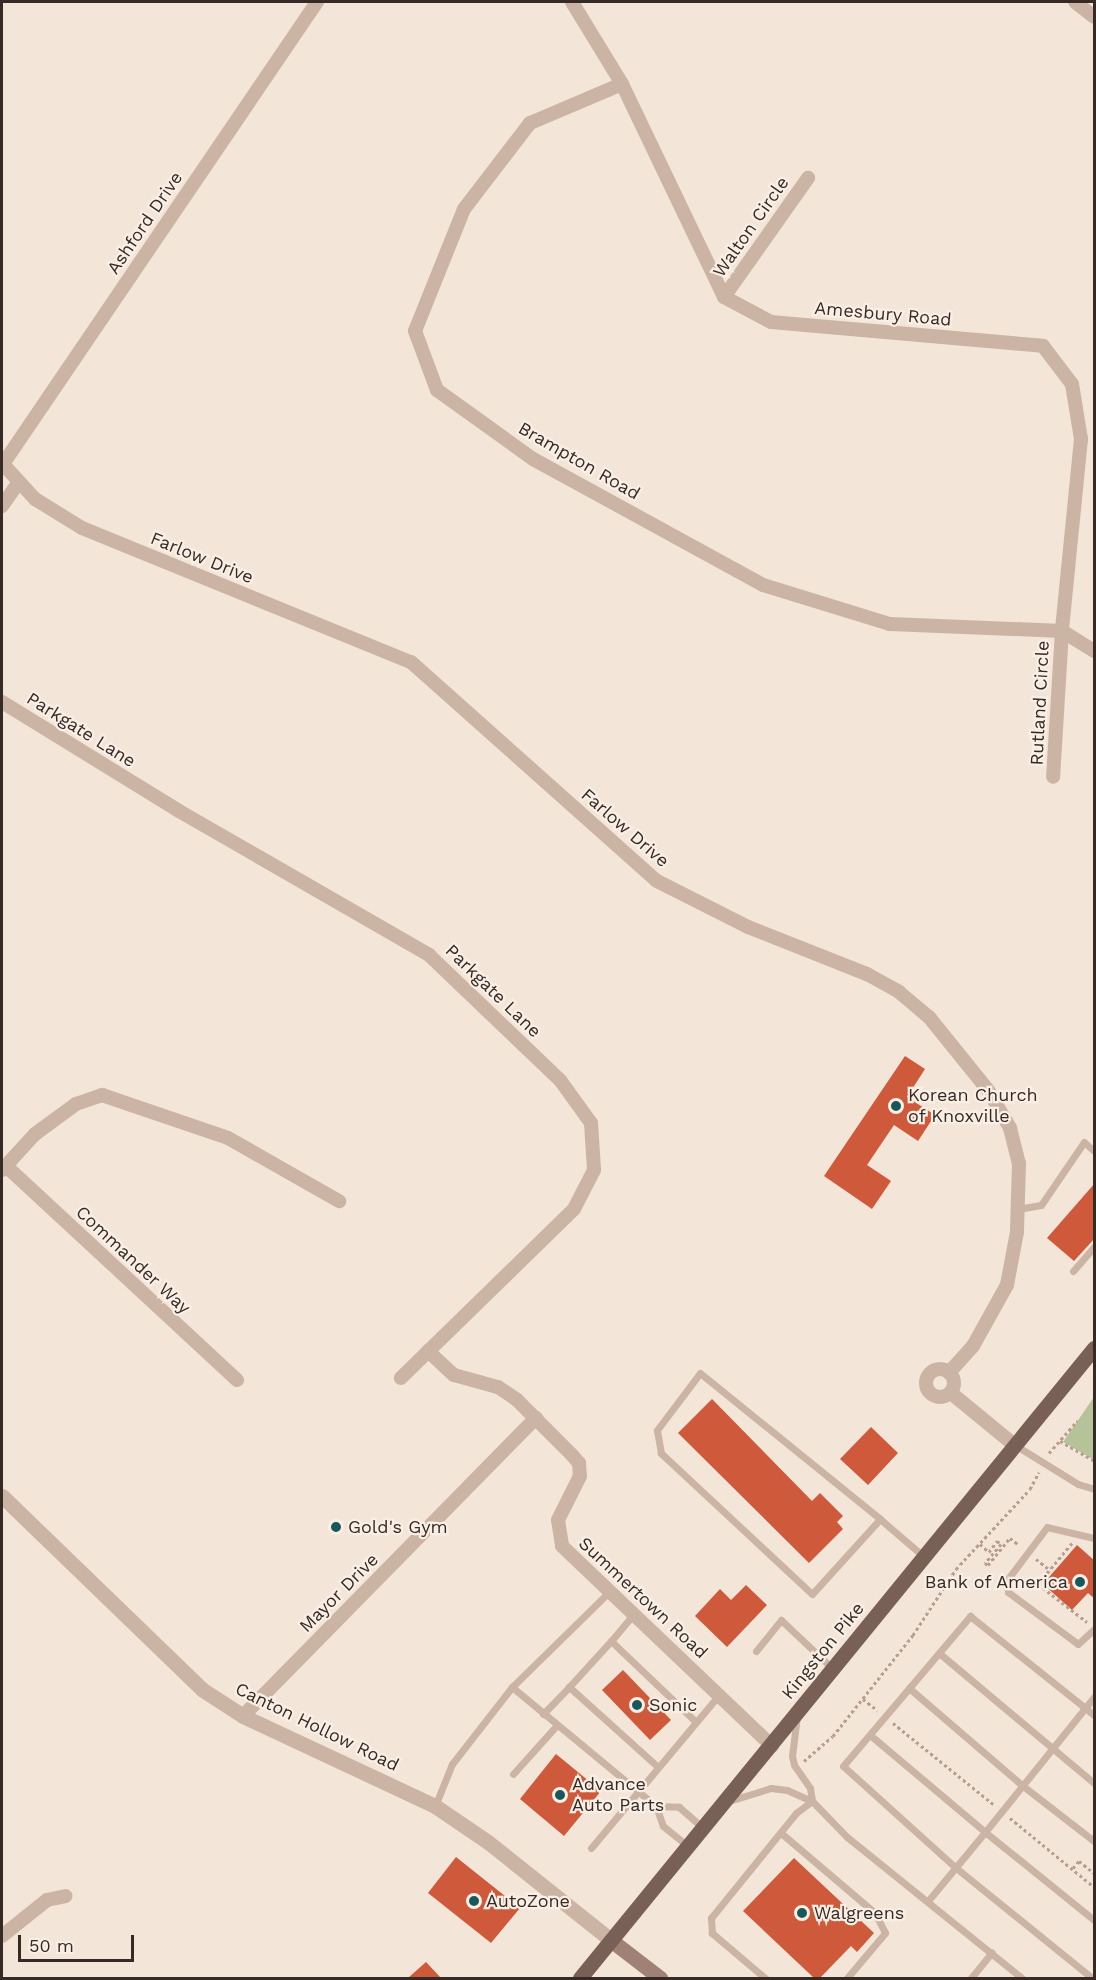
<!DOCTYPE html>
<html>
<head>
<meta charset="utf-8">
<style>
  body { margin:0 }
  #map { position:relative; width:1096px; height:1980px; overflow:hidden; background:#f3e5d8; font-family:"Work Sans",sans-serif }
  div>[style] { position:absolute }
  .green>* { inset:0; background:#b6c398 }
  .building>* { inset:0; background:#ce593b }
  .path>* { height:3px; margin-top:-1.5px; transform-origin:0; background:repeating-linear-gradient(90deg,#b79e8e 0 3px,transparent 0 6px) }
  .service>* { height:7px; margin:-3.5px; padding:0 3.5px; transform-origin:3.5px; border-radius:3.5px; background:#cbb4a4 }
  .minor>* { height:14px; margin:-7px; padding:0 7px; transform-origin:7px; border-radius:7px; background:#cbb4a4 }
  .minor>.ring { margin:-7px; padding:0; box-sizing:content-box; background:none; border:14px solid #cbb4a4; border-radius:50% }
  .tertiary>* { height:15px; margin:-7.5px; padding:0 7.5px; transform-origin:7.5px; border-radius:7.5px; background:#cbb4a4 }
  .secondary>* { height:15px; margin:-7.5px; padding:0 7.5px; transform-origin:7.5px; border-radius:7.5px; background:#9f8275 }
  .primary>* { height:15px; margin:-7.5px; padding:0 7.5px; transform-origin:7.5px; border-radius:7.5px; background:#796056 }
  .dots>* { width:16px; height:16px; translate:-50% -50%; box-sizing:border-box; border:3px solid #faefe5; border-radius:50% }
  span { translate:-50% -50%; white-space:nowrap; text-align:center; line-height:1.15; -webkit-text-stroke:4.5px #faefe5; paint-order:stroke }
  .street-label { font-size:18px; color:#362a26 }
  .poi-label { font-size:18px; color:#362a26 }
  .left { translate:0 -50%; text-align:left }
  .right { translate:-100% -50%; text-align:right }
  .frame { position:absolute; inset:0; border:3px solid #362a26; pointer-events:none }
  .scale { position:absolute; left:18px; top:1935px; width:116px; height:27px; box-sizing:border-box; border:3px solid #362a26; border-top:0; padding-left:8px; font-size:18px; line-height:21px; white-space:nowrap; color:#362a26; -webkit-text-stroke:4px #faefe5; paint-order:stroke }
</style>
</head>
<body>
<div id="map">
  <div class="green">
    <i style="clip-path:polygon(1094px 1397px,1094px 1460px,1063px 1442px)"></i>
  </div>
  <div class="building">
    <i style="clip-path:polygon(905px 1056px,925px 1069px,907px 1097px,935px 1115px,918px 1141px,894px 1125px,867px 1165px,891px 1181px,872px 1209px,824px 1176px)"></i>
    <i style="clip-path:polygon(1095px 1183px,1095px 1238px,1074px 1261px,1047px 1238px)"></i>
    <i style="clip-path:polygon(712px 1399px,812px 1501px,820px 1493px,843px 1516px,837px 1522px,843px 1529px,809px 1563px,678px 1433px)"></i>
    <i style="clip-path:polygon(871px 1427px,898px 1453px,868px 1485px,840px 1459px)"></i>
    <i style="clip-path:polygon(1077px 1545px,1095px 1561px,1095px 1599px,1088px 1593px,1072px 1610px,1043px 1584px)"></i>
    <i style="clip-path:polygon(746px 1585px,767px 1605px,727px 1647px,695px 1616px,720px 1589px,731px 1600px)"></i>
    <i style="clip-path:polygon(623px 1670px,671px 1720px,650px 1740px,602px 1690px)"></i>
    <i style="clip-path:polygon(556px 1754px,601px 1791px,564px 1836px,520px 1799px)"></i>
    <i style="clip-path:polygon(456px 1857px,520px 1908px,491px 1943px,428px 1893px)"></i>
    <i style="clip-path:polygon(794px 1858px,874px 1933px,857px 1952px,851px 1946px,820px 1978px,814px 1978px,743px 1911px)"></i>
    <i style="clip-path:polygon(426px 1962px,441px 1978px,408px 1978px)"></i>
  </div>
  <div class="path">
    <i style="left:1060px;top:1441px;width:39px;rotate:30deg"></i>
    <i style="left:1049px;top:1453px;width:43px;rotate:-48.8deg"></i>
    <i style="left:1072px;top:1543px;width:53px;rotate:129.7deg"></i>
    <i style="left:1038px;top:1584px;width:62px;rotate:37.8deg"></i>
    <i style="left:980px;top:1544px;width:12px;rotate:42deg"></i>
    <i style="left:989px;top:1552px;width:14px;rotate:-54deg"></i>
    <i style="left:997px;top:1541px;width:5px;rotate:37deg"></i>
    <i style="left:1001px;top:1544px;width:25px;rotate:130deg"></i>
    <i style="left:985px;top:1563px;width:4px;rotate:34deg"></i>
    <i style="left:988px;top:1565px;width:35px;rotate:-51deg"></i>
    <i style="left:1010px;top:1538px;width:11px;rotate:38deg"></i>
    <i style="left:1036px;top:1559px;width:18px;rotate:38deg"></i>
    <i style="left:863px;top:1699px;width:18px;rotate:38deg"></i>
    <i style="left:893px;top:1723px;width:129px;rotate:39deg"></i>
    <i style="left:804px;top:1761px;width:38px;rotate:-41deg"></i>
    <i style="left:833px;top:1736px;width:129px;rotate:-51.6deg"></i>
    <i style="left:913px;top:1635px;width:79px;rotate:-56.9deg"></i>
    <i style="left:956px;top:1569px;width:109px;rotate:-47.2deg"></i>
    <i style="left:1030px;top:1489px;width:19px;rotate:-62deg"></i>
    <i style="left:1010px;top:1818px;width:109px;rotate:39.4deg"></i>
    <i style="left:1073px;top:1868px;width:9px;rotate:-49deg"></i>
    <i style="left:1079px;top:1861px;width:19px;rotate:39deg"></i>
  </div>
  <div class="service">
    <i style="left:1018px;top:1209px;width:23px;rotate:-10deg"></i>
    <i style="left:1041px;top:1205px;width:76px;rotate:-55.7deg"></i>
    <i style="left:1084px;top:1142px;width:13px;rotate:42deg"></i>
    <i style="left:1073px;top:1271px;width:32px;rotate:-49deg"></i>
    <i style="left:1015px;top:1445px;width:74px;rotate:31.8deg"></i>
    <i style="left:1078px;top:1484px;width:17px;rotate:17deg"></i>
    <i style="left:880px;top:1519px;width:101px;rotate:132.2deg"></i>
    <i style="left:812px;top:1594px;width:207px;rotate:-137deg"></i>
    <i style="left:661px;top:1453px;width:23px;rotate:-100deg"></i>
    <i style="left:657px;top:1430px;width:71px;rotate:-53deg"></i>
    <i style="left:700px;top:1373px;width:232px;rotate:39deg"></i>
    <i style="left:880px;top:1519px;width:57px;rotate:40.7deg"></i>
    <i style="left:1094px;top:1538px;width:48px;rotate:-166.8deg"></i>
    <i style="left:1047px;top:1527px;width:66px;rotate:127deg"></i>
    <i style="left:1007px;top:1580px;width:12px;rotate:85deg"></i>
    <i style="left:1008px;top:1592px;width:87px;rotate:36.6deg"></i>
    <i style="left:1078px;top:1644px;width:22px;rotate:-43deg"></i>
    <i style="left:611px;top:1641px;width:34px;rotate:-50deg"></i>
    <i style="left:756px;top:1651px;width:40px;rotate:-51deg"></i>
    <i style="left:781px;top:1620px;width:70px;rotate:43.3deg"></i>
    <i style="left:939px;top:1653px;width:202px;rotate:40deg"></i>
    <i style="left:512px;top:1687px;width:187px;rotate:39.6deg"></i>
    <i style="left:656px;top:1806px;width:21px;rotate:71deg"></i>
    <i style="left:663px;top:1826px;width:32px;rotate:39deg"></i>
    <i style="left:909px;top:1688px;width:150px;rotate:40.7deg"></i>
    <i style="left:1023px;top:1786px;width:90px;rotate:37.8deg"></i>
    <i style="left:1094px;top:1697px;width:174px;rotate:128.9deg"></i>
    <i style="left:985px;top:1832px;width:140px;rotate:38.9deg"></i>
    <i style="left:543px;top:1714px;width:37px;rotate:-46deg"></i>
    <i style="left:797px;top:1716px;width:40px;rotate:97.1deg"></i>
    <i style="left:792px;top:1756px;width:9px;rotate:77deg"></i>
    <i style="left:794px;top:1765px;width:28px;rotate:55deg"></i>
    <i style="left:810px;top:1788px;width:13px;rotate:81deg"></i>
    <i style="left:870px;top:1735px;width:150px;rotate:40.1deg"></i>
    <i style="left:985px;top:1832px;width:89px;rotate:129.6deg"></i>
    <i style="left:658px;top:1767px;width:120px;rotate:-138deg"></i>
    <i style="left:569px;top:1687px;width:62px;rotate:-47.6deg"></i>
    <i style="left:611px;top:1641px;width:117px;rotate:43.6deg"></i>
    <i style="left:513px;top:1774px;width:66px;rotate:-48.1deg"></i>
    <i style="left:729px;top:1801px;width:44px;rotate:-17.2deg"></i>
    <i style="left:771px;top:1788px;width:16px;rotate:7deg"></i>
    <i style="left:787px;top:1790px;width:27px;rotate:24deg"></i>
    <i style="left:812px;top:1801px;width:50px;rotate:45.8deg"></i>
    <i style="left:847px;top:1837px;width:225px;rotate:38.9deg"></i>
    <i style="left:435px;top:1806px;width:45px;rotate:-68deg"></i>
    <i style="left:452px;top:1764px;width:98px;rotate:-52.1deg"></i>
    <i style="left:512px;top:1687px;width:136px;rotate:-44.4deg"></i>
    <i style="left:656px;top:1806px;width:23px;rotate:2deg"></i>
    <i style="left:679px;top:1807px;width:32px;rotate:41deg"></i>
    <i style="left:781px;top:1833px;width:123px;rotate:40.4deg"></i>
    <i style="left:875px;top:1913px;width:22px;rotate:63deg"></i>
    <i style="left:885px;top:1933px;width:59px;rotate:130.2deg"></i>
    <i style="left:591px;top:1848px;width:199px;rotate:-50.1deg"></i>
    <i style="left:765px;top:1978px;width:70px;rotate:-139.7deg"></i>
    <i style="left:712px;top:1933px;width:15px;rotate:-94deg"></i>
    <i style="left:711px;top:1918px;width:135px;rotate:-51deg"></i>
    <i style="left:796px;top:1813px;width:20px;rotate:-37deg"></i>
    <i style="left:971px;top:1978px;width:33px;rotate:-51deg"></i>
    <i style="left:1092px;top:1978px;width:175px;rotate:-141deg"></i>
    <i style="left:956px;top:1868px;width:152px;rotate:-137.9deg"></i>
    <i style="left:843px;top:1766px;width:197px;rotate:-49.7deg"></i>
    <i style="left:970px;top:1616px;width:159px;rotate:38.6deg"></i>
  </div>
  <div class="minor">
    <i style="left:572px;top:2px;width:96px;rotate:58.6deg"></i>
    <i style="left:622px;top:84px;width:236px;rotate:64.4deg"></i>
    <i style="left:724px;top:297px;width:53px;rotate:28deg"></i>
    <i style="left:771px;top:322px;width:273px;rotate:5deg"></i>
    <i style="left:1043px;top:346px;width:48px;rotate:52.7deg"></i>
    <i style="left:1072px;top:384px;width:56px;rotate:80.7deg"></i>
    <i style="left:1081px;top:439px;width:193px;rotate:95.7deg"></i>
    <i style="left:1062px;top:631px;width:146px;rotate:93.5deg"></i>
    <i style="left:1075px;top:2px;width:24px;rotate:38deg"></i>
    <i style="left:622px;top:84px;width:100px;rotate:157deg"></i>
    <i style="left:530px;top:123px;width:108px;rotate:127.5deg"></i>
    <i style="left:464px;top:209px;width:131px;rotate:111.9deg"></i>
    <i style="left:415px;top:331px;width:63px;rotate:69.6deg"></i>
    <i style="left:437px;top:390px;width:118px;rotate:35.7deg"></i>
    <i style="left:533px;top:459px;width:262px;rotate:28.7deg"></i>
    <i style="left:763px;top:585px;width:133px;rotate:17.1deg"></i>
    <i style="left:890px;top:624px;width:172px;rotate:2.3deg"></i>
    <i style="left:1062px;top:631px;width:38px;rotate:32deg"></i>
    <i style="left:724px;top:297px;width:146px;rotate:-54.8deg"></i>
    <i style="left:2px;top:463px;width:49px;rotate:47.5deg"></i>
    <i style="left:35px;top:499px;width:55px;rotate:31.7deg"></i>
    <i style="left:82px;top:528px;width:355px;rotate:22.2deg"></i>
    <i style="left:411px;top:662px;width:329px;rotate:41.7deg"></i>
    <i style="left:657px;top:881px;width:102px;rotate:26.8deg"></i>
    <i style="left:748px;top:927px;width:128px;rotate:21.6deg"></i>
    <i style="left:867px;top:974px;width:37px;rotate:29deg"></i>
    <i style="left:899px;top:992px;width:39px;rotate:40deg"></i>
    <i style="left:929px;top:1017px;width:94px;rotate:51.1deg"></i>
    <i style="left:988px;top:1090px;width:44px;rotate:59.9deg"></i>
    <i style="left:1010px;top:1128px;width:36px;rotate:76deg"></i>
    <i style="left:1019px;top:1163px;width:69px;rotate:91.7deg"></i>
    <i style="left:1017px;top:1232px;width:54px;rotate:100.7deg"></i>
    <i style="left:1007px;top:1285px;width:70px;rotate:119.1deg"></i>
    <i style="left:973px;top:1346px;width:36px;rotate:132deg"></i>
    <i style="left:3px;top:464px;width:559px;rotate:-55.8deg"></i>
    <i style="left:2px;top:506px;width:29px;rotate:-55deg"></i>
    <i style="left:2px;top:702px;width:208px;rotate:31.6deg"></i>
    <i style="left:179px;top:811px;width:289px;rotate:29.9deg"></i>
    <i style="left:429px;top:955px;width:181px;rotate:43.7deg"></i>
    <i style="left:560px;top:1080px;width:53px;rotate:54.2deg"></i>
    <i style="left:591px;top:1123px;width:47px;rotate:86.3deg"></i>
    <i style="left:594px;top:1170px;width:44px;rotate:117.1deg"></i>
    <i style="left:574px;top:1209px;width:242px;rotate:135.7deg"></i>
    <i style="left:6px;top:1166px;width:315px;rotate:42.8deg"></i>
    <i style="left:2px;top:1170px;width:49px;rotate:-47.5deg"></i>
    <i style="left:35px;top:1134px;width:51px;rotate:-36.2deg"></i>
    <i style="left:76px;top:1104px;width:28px;rotate:-19deg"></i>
    <i style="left:102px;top:1095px;width:133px;rotate:18.8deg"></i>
    <i style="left:228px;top:1138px;width:128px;rotate:29.6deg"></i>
    <i style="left:428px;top:1351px;width:35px;rotate:43deg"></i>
    <i style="left:454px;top:1375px;width:46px;rotate:15.3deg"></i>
    <i style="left:498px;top:1387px;width:23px;rotate:34deg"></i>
    <i style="left:517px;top:1400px;width:78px;rotate:45deg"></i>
    <i style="left:572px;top:1455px;width:11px;rotate:49deg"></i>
    <i style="left:579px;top:1463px;width:13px;rotate:86deg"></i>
    <i style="left:580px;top:1476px;width:49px;rotate:116.6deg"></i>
    <i style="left:558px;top:1520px;width:26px;rotate:81deg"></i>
    <i style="left:562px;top:1546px;width:290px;rotate:43.6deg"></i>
    <i class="ring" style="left:926px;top:1369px;width:14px;height:14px"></i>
    <i style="left:951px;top:1393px;width:80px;rotate:39.4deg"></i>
    <i style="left:243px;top:1716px;width:418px;rotate:-45.5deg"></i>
    <i style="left:2px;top:1936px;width:58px;rotate:-38.7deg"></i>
    <i style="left:47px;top:1900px;width:19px;rotate:-12deg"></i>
  </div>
  <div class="tertiary">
    <i style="left:2px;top:1496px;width:279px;rotate:44deg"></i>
    <i style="left:203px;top:1690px;width:48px;rotate:33deg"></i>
    <i style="left:243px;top:1716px;width:212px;rotate:25.1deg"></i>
    <i style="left:435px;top:1806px;width:64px;rotate:34.2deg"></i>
    <i style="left:488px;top:1842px;width:159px;rotate:38.6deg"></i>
  </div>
  <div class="secondary">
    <i style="left:612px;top:1941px;width:61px;rotate:37.6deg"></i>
  </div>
  <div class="primary">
    <i style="left:580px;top:1978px;width:813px;rotate:-50.79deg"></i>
  </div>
  <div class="dots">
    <i style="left:896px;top:1106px;background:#19585a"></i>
    <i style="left:336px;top:1527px;background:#19585a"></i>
    <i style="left:1080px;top:1582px;background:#19585a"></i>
    <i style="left:637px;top:1705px;background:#19585a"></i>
    <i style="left:560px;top:1795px;background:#19585a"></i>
    <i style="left:474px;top:1901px;background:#19585a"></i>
    <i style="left:802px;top:1913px;background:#19585a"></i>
  </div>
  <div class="street-label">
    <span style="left:145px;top:223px;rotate:-56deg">Ashford Drive</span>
    <span style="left:751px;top:227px;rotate:-55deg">Walton Circle</span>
    <span style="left:883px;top:314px;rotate:5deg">Amesbury Road</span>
    <span style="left:579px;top:461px;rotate:30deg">Brampton Road</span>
    <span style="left:202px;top:558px;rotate:22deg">Farlow Drive</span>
    <span style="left:1040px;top:703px;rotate:-87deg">Rutland Circle</span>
    <span style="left:81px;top:730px;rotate:32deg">Parkgate Lane</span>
    <span style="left:625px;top:828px;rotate:41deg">Farlow Drive</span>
    <span style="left:493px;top:991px;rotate:44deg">Parkgate Lane</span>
    <span style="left:133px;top:1260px;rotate:43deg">Commander Way</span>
    <span style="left:339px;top:1593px;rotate:-45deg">Mayor Drive</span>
    <span style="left:643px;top:1598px;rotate:43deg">Summertown Road</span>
    <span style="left:823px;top:1651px;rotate:-51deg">Kingston Pike</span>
    <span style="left:317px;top:1727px;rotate:26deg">Canton Hollow Road</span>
  </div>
  <div class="poi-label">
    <span class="left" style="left:908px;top:1106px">Korean Church<br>of Knoxville</span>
    <span class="left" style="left:348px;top:1527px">Gold's Gym</span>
    <span class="right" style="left:1068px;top:1582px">Bank of America</span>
    <span class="left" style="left:649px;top:1705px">Sonic</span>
    <span class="left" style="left:572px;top:1795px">Advance<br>Auto Parts</span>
    <span class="left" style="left:486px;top:1901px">AutoZone</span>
    <span class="left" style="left:814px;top:1913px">Walgreens</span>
  </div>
  <div class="frame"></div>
  <div class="scale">50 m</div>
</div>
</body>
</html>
